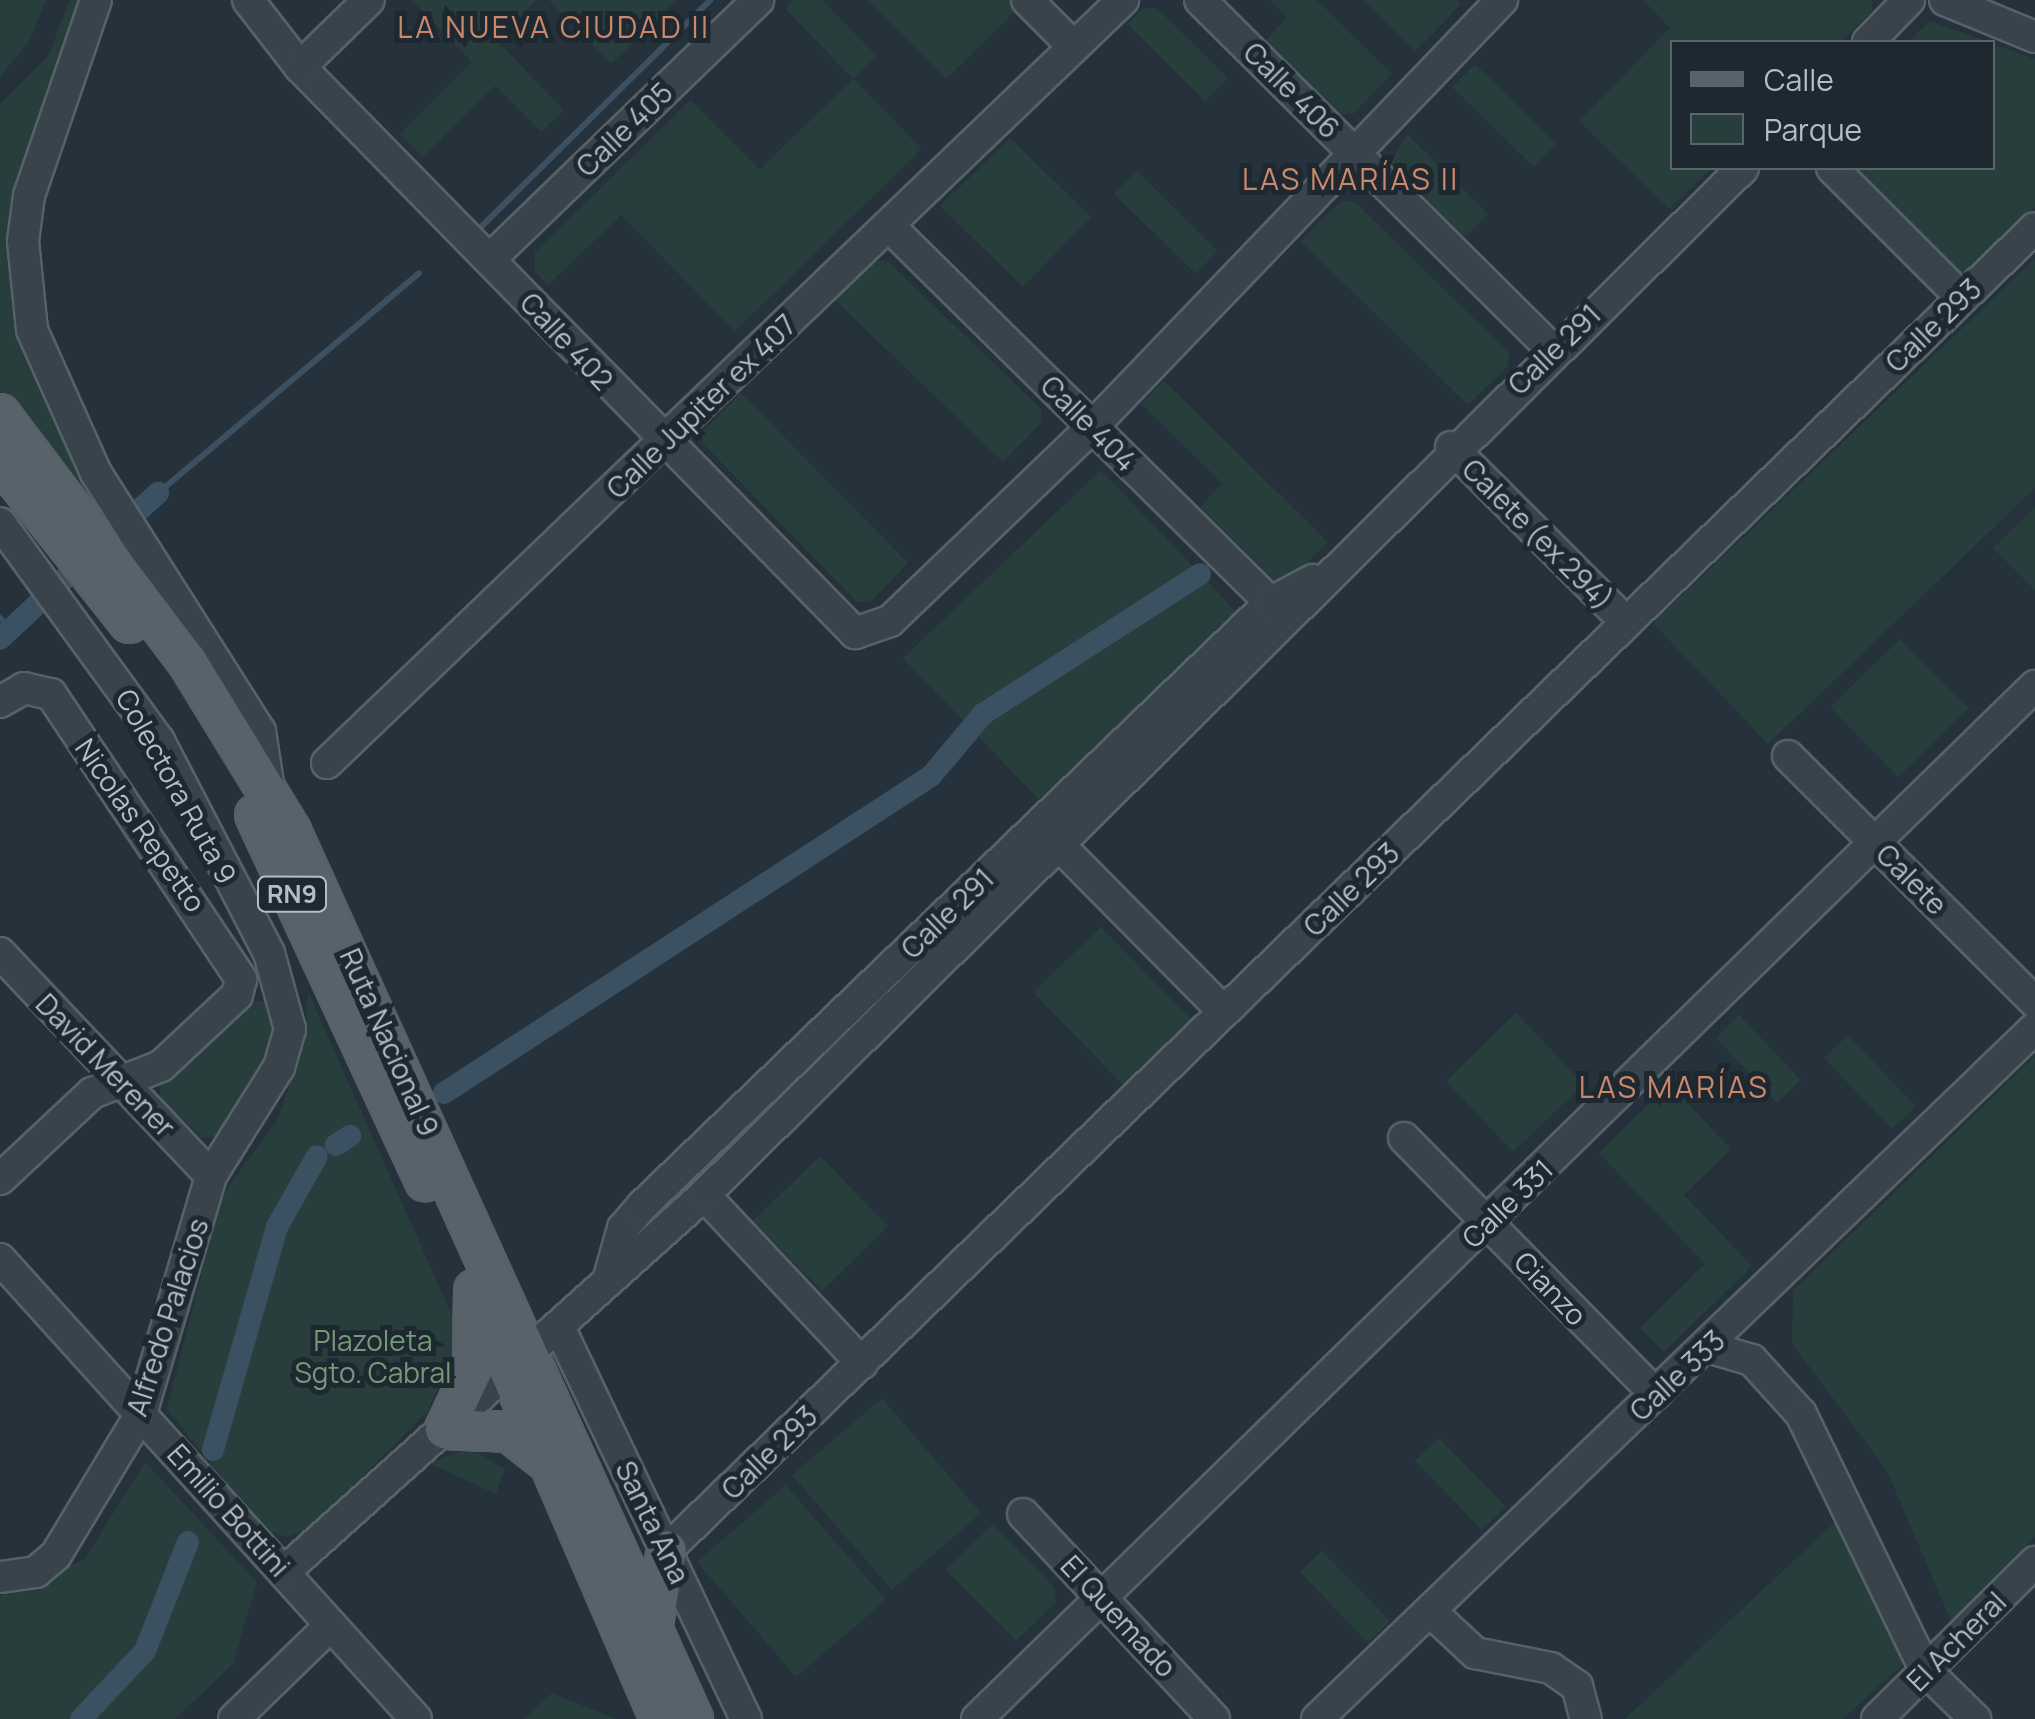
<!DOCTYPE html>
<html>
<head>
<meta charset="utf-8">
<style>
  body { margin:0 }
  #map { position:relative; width:2035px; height:1719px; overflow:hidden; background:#25313b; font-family:Manrope,sans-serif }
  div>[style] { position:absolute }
  .green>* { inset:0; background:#283e3d }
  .stream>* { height:6px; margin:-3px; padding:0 3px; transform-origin:3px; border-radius:3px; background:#3b5061 }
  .canal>* { height:22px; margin:-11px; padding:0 11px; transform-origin:11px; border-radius:11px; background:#3b5061 }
  .roads { filter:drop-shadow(2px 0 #576169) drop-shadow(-2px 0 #576169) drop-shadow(0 2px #576169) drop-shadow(0 -2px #576169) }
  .minor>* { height:30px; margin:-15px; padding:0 15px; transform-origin:15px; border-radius:15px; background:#39434b }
  .major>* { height:38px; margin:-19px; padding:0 19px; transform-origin:19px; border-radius:19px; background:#57626b }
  span { translate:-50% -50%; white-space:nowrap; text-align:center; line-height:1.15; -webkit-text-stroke:10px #1e2830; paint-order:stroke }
  .shield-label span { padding:2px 8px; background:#1e2830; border:2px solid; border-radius:8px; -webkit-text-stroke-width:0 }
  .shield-label { font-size:25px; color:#b5bec7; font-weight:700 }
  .street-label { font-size:28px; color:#b5bec7 }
  .park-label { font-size:28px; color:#759a79 }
  .neighbourhood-label { font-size:30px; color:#cb886b; letter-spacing:2.5px }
  .legend { position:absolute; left:1670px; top:40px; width:325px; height:130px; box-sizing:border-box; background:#1e2830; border:2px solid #5a646c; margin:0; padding:12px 18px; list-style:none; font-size:30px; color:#b5bec7 }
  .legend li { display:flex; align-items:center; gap:20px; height:50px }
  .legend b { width:50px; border:2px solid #5a646c }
</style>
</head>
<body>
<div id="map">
  <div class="green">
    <i style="clip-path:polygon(0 0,46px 0,30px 40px,0 77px)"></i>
    <i style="clip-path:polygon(70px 0,80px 0,21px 172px,20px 333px,37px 386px,135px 564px,0 390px,0 104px,48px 56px)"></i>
    <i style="clip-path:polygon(412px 0,537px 0,496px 40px,564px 110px,541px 132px,495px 86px,423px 157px,400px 134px,472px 62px)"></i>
    <i style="clip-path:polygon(549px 0,677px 0,611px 64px)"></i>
    <i style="clip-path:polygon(793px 0,822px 0,877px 56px,854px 79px,922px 149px,735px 331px,621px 215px,548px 285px,535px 272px,535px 252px,691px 100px,760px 169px,853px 79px,785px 8px)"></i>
    <i style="clip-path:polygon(868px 0,1010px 0,1018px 9px,946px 79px)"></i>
    <i style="clip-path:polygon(1270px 0,1317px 0,1392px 74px,1353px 114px,1340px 114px,1265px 41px,1287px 17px)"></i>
    <i style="clip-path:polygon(1363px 0,1457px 0,1461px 4px,1415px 51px)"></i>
    <i style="clip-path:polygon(1643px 0,1871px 0,1873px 10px,1840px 42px,1672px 42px,1672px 168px,1712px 168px,1669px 209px,1579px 121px,1670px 28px)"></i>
    <i style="clip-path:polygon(1144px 8px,1157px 8px,1228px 78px,1205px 101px,1127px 24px)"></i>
    <i style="clip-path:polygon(1930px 21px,1989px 42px,1908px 42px)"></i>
    <i style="clip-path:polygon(1993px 44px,2035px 59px,2035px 207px,1964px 276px,1856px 168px,1992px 168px)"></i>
    <i style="clip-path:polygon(1475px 64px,1557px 144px,1534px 167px,1452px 87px)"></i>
    <i style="clip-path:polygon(1407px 134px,1488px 214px,1465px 237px,1390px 164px)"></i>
    <i style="clip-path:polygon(1010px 138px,1091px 217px,1023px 287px,940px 206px)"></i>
    <i style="clip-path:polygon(1137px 171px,1218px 251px,1196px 274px,1114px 194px)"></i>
    <i style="clip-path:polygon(1341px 201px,1354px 201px,1509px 353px,1508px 366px,1468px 405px,1301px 241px)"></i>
    <i style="clip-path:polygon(2035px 259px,2035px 488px,1768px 744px,1653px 623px)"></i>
    <i style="clip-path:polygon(875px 261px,888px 261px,1041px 409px,1042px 422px,1003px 462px,835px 300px)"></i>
    <i style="clip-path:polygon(1164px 381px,1328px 542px,1288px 581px,1275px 581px,1200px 507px,1222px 483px,1141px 404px)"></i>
    <i style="clip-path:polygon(741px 393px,908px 563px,870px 602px,857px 602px,703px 444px,703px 431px)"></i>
    <i style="clip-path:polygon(1101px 470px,1246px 622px,1049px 810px,903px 658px)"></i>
    <i style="clip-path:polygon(2035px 507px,2035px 590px,1993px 548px)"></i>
    <i style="clip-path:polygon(1900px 639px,1969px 708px,1898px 777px,1830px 707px)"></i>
    <i style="clip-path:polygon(1101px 927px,1195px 1023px,1125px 1087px,1033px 992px)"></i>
    <i style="clip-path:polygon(308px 992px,455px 1322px,455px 1347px,428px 1411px,311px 1528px,286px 1537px,264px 1530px,167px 1409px,221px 1197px,278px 1119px,306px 1035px)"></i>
    <i style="clip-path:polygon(269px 1000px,276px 1026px,269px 1053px,220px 1135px,202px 1138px,161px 1099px,159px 1084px,250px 1003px)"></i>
    <i style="clip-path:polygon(1516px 1013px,1584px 1084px,1513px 1152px,1446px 1081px)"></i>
    <i style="clip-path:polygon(1739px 1015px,1801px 1080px,1777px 1103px,1716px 1038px)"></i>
    <i style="clip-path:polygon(1848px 1035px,1916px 1107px,1892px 1129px,1824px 1058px)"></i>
    <i style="clip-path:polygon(2035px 1056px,2035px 1537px,1951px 1621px,1887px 1471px,1792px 1343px,1793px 1291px)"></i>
    <i style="clip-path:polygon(1669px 1084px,1731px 1149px,1684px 1195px,1752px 1266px,1664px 1352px,1640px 1328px,1705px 1264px,1599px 1153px)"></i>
    <i style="clip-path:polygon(820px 1156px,888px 1226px,822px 1291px,753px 1221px)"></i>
    <i style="clip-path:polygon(882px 1398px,981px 1513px,892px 1590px,792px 1475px)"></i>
    <i style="clip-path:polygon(1439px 1438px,1506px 1507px,1482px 1530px,1415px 1461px)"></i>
    <i style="clip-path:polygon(470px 1448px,505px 1469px,496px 1494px,429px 1463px)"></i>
    <i style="clip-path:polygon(145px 1462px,257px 1582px,233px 1664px,175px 1719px,0 1719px,0 1596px,85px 1559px)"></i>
    <i style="clip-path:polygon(786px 1485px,886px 1600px,796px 1677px,697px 1562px)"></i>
    <i style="clip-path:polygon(1852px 1506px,1916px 1652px,1843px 1719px,1625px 1719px)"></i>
    <i style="clip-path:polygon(993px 1524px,1055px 1588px,1056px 1602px,1016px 1641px,946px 1570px)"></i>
    <i style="clip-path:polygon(1322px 1551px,1390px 1621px,1368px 1643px,1300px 1572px)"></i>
    <i style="clip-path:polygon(552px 1693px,616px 1719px,524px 1719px)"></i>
  </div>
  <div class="stream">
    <i style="left:480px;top:228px;width:324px;rotate:-44.7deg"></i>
    <i style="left:158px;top:493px;width:341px;rotate:-40.1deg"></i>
    <i style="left:0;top:618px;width:16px;rotate:45deg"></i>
  </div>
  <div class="canal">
    <i style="left:116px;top:531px;width:57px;rotate:-42.1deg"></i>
    <i style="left:0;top:639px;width:122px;rotate:-43deg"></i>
    <i style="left:444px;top:1093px;width:581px;rotate:-33.06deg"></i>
    <i style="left:931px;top:776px;width:81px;rotate:-50deg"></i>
    <i style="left:983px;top:714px;width:258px;rotate:-32.8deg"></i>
    <i style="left:336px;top:1145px;width:17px;rotate:-33deg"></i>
    <i style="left:213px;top:1450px;width:232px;rotate:-74deg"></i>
    <i style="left:277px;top:1227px;width:81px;rotate:-60.6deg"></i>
    <i style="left:81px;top:1719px;width:93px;rotate:-46.7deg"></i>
    <i style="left:145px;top:1651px;width:117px;rotate:-68.5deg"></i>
  </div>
  <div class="roads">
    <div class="minor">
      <i style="left:96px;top:0;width:207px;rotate:108.9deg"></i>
      <i style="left:29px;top:196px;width:45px;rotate:97.6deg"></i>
      <i style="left:23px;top:241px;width:89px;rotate:84.2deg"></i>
      <i style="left:32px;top:330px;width:157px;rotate:65.9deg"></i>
      <i style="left:96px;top:473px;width:306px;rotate:57.6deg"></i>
      <i style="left:260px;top:731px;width:60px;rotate:81.3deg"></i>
      <i style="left:248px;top:0;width:85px;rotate:52.2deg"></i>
      <i style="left:300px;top:67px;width:793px;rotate:45.56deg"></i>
      <i style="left:855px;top:633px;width:37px;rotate:-19deg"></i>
      <i style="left:890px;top:621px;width:281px;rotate:-43.8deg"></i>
      <i style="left:1093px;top:426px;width:591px;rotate:-46.17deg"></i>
      <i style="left:1027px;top:0;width:66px;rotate:45deg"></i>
      <i style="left:1200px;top:0;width:497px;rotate:44.8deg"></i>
      <i style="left:1945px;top:0;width:97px;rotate:22.3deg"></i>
      <i style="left:1868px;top:42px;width:59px;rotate:-45.7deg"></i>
      <i style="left:300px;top:67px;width:96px;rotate:-44.2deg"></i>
      <i style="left:1832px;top:168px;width:184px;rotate:45deg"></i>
      <i style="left:890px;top:227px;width:551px;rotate:44.63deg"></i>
      <i style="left:490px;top:259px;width:373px;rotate:-44deg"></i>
      <i style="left:1451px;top:447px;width:247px;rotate:45deg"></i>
      <i style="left:0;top:523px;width:270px;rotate:53.9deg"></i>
      <i style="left:159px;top:741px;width:239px;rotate:62.6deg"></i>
      <i style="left:269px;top:953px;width:79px;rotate:74.6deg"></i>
      <i style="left:290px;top:1029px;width:40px;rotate:106deg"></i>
      <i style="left:279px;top:1067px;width:128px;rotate:122deg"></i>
      <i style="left:211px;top:1176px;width:248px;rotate:106.4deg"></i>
      <i style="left:141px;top:1414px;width:165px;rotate:121.1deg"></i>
      <i style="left:56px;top:1555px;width:26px;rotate:140deg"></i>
      <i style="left:36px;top:1572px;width:36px;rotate:172deg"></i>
      <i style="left:0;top:702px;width:28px;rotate:-30deg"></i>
      <i style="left:24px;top:688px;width:28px;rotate:13deg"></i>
      <i style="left:51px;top:694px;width:343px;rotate:56.3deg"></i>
      <i style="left:241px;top:979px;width:16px;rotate:104deg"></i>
      <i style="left:237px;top:995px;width:104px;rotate:136.9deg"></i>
      <i style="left:161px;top:1066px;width:74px;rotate:158.6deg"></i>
      <i style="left:92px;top:1093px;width:126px;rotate:136.9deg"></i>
      <i style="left:1788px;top:756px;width:349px;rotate:44.9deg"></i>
      <i style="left:327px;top:763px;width:1103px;rotate:-43.79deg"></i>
      <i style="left:1058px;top:844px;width:236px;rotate:45.3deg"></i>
      <i style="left:0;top:953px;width:307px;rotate:46.6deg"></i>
      <i style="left:1404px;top:1138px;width:359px;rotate:45.5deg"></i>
      <i style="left:704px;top:1195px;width:231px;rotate:46.8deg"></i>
      <i style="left:0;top:1259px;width:620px;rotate:47.88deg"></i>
      <i style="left:608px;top:1281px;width:55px;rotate:-74.2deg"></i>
      <i style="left:623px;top:1228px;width:29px;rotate:-49deg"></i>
      <i style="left:642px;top:1206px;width:871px;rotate:-43.84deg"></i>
      <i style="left:1270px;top:603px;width:49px;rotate:-28.1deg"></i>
      <i style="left:559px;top:1327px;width:434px;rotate:64.5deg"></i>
      <i style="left:1708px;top:1347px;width:46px;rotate:16.5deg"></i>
      <i style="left:1752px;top:1360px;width:73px;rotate:47.8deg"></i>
      <i style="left:1801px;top:1414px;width:286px;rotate:64.1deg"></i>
      <i style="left:1926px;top:1671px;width:69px;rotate:44.4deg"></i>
      <i style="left:1023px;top:1514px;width:280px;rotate:47deg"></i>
      <i style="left:667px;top:1550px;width:1902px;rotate:-44.02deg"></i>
      <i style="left:285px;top:1571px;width:563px;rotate:-41.9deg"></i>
      <i style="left:704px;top:1195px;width:1461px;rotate:-44.67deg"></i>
      <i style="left:1430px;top:1611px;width:62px;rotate:43deg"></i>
      <i style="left:1475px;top:1653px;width:77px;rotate:11.2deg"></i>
      <i style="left:1551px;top:1668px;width:32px;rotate:35deg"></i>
      <i style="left:1577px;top:1686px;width:34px;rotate:75deg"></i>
      <i style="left:234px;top:1719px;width:135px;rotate:-44.1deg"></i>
      <i style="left:977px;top:1719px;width:1479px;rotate:-44.32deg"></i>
      <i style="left:1317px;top:1719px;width:996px;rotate:-43.9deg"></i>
      <i style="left:1877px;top:1719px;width:223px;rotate:-44.8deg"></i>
    </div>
    <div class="major">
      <i style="left:0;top:414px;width:310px;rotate:52.9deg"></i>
      <i style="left:187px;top:661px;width:199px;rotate:58.5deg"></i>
      <i style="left:291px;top:831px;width:975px;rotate:65.64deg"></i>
      <i style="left:0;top:460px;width:208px;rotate:51.6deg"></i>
      <i style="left:255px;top:815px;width:404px;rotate:65.1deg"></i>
      <i style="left:474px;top:1290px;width:79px;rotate:90.7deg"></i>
      <i style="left:473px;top:1369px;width:66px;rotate:115deg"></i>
      <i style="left:445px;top:1429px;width:64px;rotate:2.7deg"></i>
      <i style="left:509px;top:1432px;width:47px;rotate:38.1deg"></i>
      <i style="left:499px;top:1347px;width:405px;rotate:66.6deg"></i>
      <i style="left:653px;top:1624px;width:75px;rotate:-79.3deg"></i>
    </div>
  </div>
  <div class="shield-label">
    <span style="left:292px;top:894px">RN9</span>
  </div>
  <div class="street-label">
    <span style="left:1292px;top:90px;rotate:45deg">Calle 406</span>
    <span style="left:624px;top:129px;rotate:-44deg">Calle 405</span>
    <span style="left:1933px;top:325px;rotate:-44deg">Calle 293</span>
    <span style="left:567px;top:341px;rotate:47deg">Calle 402</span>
    <span style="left:1554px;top:349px;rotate:-44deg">Calle 291</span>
    <span style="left:701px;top:406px;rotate:-44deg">Calle Jupiter ex 407</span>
    <span style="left:1089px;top:423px;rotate:45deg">Calle 404</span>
    <span style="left:1538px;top:534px;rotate:45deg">Calete (ex 294)</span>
    <span style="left:177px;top:786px;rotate:61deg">Colectora Ruta 9</span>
    <span style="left:141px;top:825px;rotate:55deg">Nicolas Repetto</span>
    <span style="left:1912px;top:879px;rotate:45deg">Calete</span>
    <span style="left:1351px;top:889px;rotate:-44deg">Calle 293</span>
    <span style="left:947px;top:913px;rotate:-44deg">Calle 291</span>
    <span style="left:390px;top:1042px;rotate:66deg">Ruta Nacional 9</span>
    <span style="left:106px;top:1065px;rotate:46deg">David Merener</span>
    <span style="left:1507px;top:1203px;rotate:-44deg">Calle 331</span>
    <span style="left:1551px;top:1288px;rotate:46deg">Cianzo</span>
    <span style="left:167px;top:1317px;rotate:-72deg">Alfredo Palacios</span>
    <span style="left:1677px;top:1375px;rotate:-43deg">Calle 333</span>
    <span style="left:769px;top:1452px;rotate:-44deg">Calle 293</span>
    <span style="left:229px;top:1510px;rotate:48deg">Emilio Bottini</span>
    <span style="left:653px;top:1522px;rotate:64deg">Santa Ana</span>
    <span style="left:1119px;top:1616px;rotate:47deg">El Quemado</span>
    <span style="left:1956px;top:1641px;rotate:-45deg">El Acheral</span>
  </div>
  <div class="park-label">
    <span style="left:373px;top:1356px">Plazoleta<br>Sgto. Cabral</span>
  </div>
  <div class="neighbourhood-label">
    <span style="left:554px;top:27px">LA NUEVA CIUDAD II</span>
    <span style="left:1351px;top:179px">LAS MARÍAS II</span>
    <span style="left:1674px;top:1087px">LAS MARÍAS</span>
  </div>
  <ul class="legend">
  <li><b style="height:12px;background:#57626b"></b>Calle</li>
  <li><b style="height:28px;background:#283e3d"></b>Parque</li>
  </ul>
</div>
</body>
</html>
